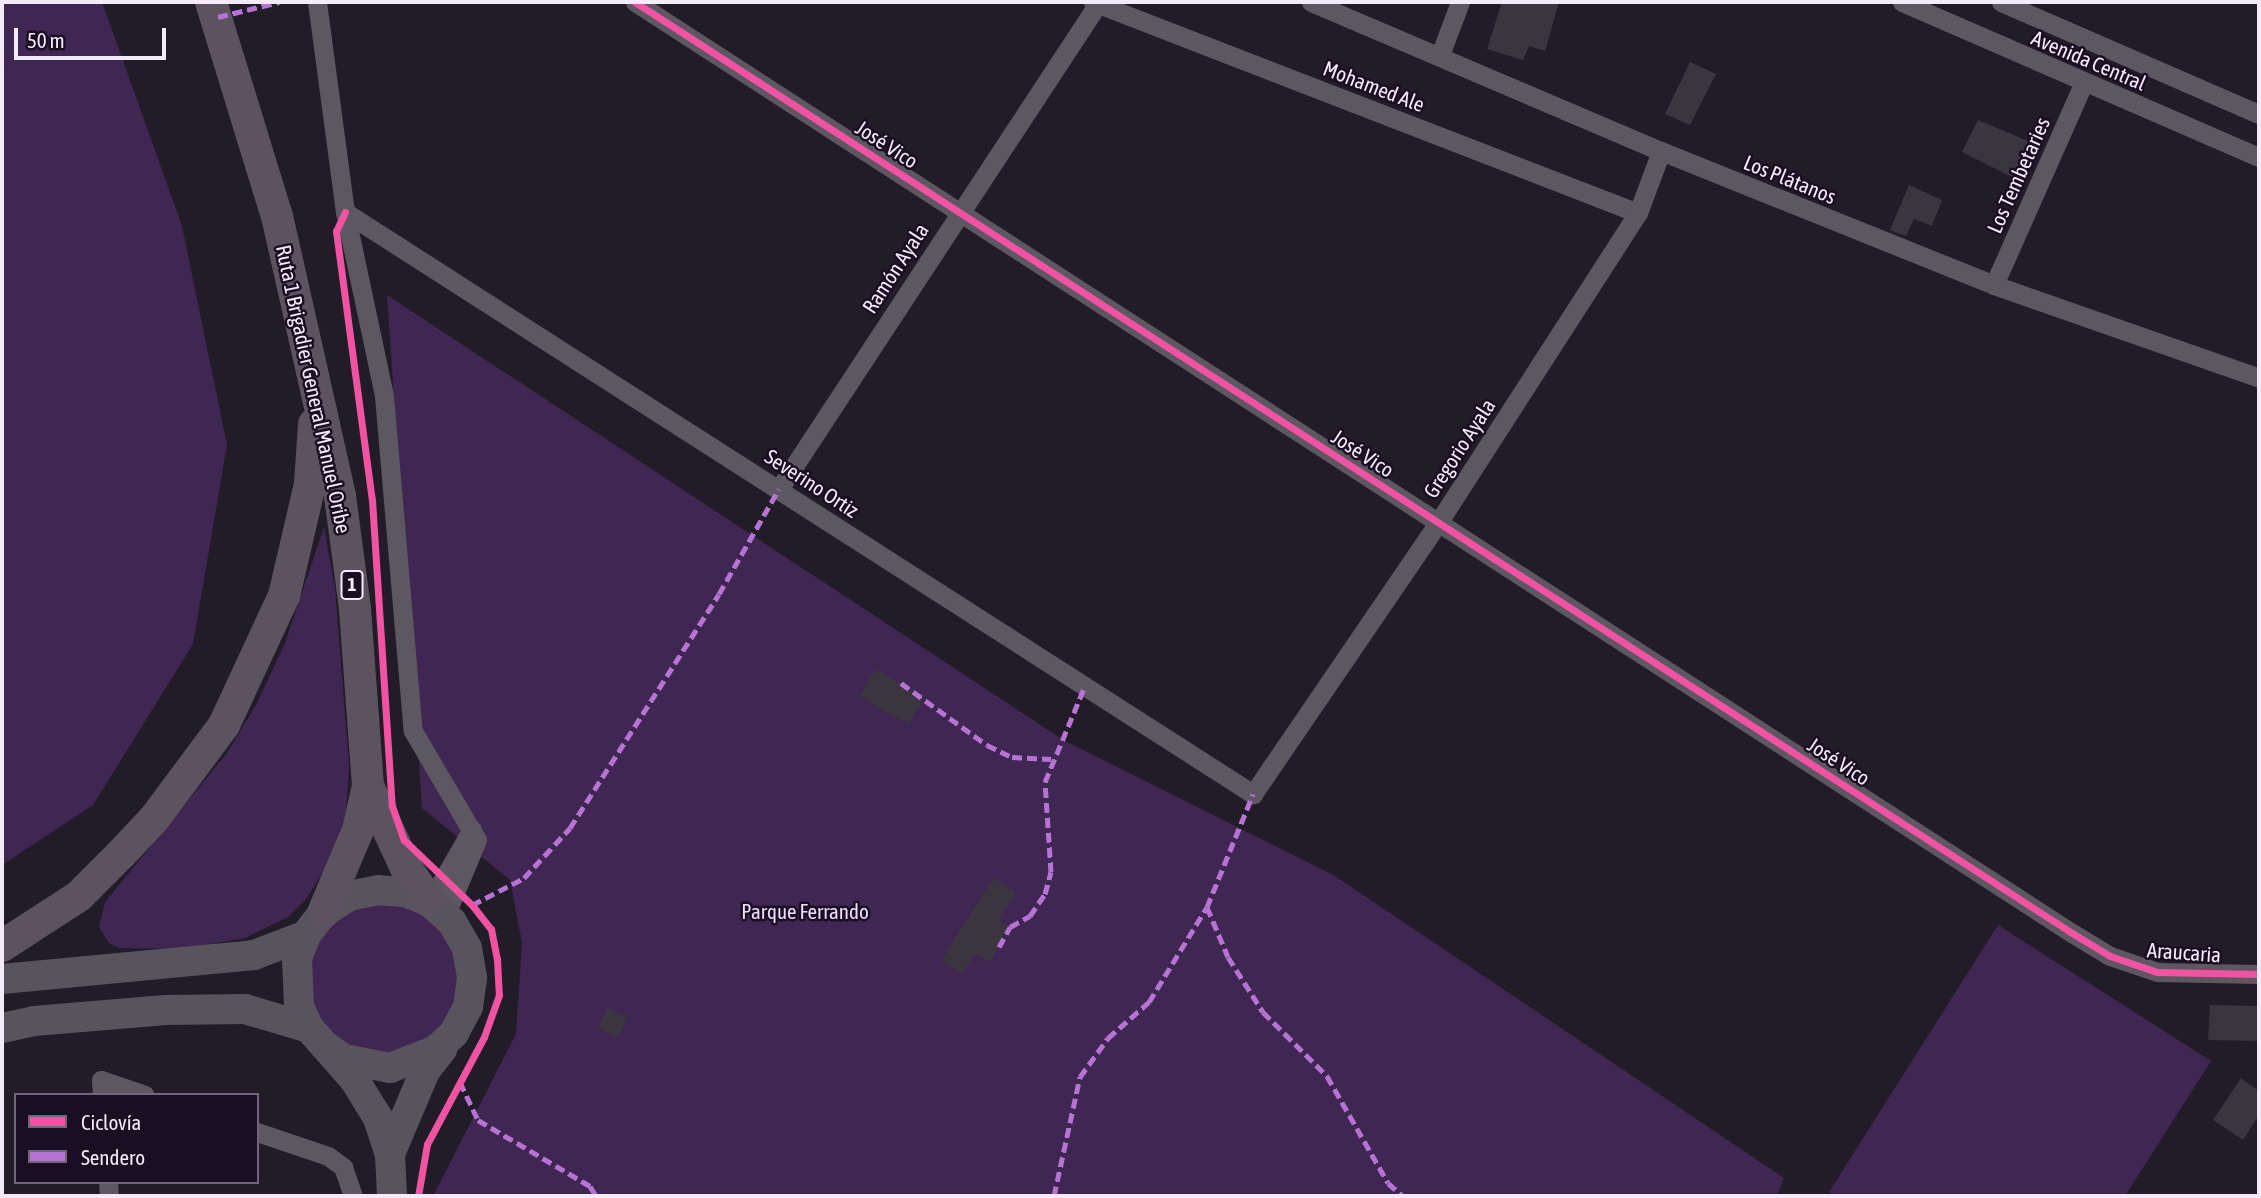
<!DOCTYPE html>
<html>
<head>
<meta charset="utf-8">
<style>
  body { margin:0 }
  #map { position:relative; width:2261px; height:1198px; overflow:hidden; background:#221c28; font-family:"Asap Condensed",sans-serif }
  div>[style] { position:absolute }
  .green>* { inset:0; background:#402652 }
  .round { border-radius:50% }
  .building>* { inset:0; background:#3a353f }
  .minor>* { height:19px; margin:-9.5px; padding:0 9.5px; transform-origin:9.5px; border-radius:9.5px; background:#5c5760 }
  .primary>* { height:30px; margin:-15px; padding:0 15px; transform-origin:15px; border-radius:15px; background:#59535e }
  .trunk>* { height:32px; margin:-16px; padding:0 16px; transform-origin:16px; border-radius:16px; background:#5b5460 }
  .quiet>* { height:5px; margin-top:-2.5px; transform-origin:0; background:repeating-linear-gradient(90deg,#b673d3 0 10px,transparent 0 15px) }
  .cycleway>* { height:7px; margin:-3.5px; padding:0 3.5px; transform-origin:3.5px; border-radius:3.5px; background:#f153a3 }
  span { translate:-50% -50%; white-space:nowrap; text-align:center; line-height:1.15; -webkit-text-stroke:5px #1a0e23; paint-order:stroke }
  .shield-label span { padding:2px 5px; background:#1a0e23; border:2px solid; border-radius:5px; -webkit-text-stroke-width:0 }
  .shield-label { font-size:19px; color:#f3ebfa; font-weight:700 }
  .street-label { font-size:21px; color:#f3ebfa }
  .park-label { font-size:21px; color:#eddbfc }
  .frame { position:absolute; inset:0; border:4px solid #f3ebfa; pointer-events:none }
  .legend { position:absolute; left:14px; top:1093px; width:245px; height:91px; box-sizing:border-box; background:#1a0e23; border:2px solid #716679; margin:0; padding:9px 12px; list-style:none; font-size:21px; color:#f3ebfa }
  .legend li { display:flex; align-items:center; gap:14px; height:35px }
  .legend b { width:35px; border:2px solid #716679 }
  .scale { position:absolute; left:14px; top:28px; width:152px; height:32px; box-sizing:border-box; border:4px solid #f3ebfa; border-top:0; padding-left:9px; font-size:21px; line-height:24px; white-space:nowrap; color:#f3ebfa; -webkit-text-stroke:5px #1a0e23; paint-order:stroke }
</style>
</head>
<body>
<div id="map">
  <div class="green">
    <i style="clip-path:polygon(2px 2px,102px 2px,182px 226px,227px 445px,193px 644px,93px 805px,2px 865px)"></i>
    <i style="clip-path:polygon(387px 295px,1065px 741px,1335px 876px,1784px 1178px,1777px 1196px,433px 1196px,516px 1034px,522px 943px,510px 880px,422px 808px)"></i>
    <i style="clip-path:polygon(324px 527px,335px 588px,349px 765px,346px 815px,329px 863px,306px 899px,288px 917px,245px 938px,181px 949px,119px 948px,109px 943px,99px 927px,105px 902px,227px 753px,256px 705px,285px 643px)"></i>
    <i class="round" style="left:307px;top:903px;width:152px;height:152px"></i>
    <i style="clip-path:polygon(1998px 925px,2211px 1061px,2125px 1196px,1836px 1196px,1829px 1192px)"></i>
  </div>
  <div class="building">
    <i style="clip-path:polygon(1502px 2px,1559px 2px,1545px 51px,1529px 46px,1523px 60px,1487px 49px)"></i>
    <i style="clip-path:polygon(1690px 62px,1716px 74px,1690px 125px,1665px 114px)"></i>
    <i style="clip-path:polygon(1978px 120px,2035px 144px,2016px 179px,1962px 152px)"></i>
    <i style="clip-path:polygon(1909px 185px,1942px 200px,1932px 226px,1914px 219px,1906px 236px,1890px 230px)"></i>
    <i style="clip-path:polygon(876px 669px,924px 698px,908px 724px,859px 696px)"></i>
    <i style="clip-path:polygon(993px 878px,1016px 892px,998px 920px,1010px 927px,990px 962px,975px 954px,962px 974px,941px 961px)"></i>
    <i style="clip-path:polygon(2210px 1005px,2259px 1006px,2259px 1041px,2208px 1040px)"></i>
    <i style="clip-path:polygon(607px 1008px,628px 1017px,618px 1038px,598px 1028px)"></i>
    <i style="clip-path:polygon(2241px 1078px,2259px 1091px,2259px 1115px,2243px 1140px,2213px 1120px)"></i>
  </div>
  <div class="minor">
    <i style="left:317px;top:2px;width:212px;rotate:82.4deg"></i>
    <i style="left:345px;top:212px;width:188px;rotate:78deg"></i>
    <i style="left:384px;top:396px;width:336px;rotate:85.1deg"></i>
    <i style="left:413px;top:731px;width:126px;rotate:59.6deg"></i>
    <i style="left:477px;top:840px;width:82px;rotate:112.8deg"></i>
    <i style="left:635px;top:2px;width:1712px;rotate:32.94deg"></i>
    <i style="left:2072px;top:933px;width:44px;rotate:31.2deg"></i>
    <i style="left:2110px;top:956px;width:50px;rotate:18.8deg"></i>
    <i style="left:2157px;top:972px;width:102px;rotate:1.1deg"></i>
    <i style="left:1093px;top:2px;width:584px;rotate:21.16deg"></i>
    <i style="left:1311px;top:2px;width:380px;rotate:23.1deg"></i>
    <i style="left:1661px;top:151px;width:359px;rotate:21.9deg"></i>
    <i style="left:1994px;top:285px;width:281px;rotate:19.3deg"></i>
    <i style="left:1902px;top:2px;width:389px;rotate:23.5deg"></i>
    <i style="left:2001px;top:2px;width:281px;rotate:23.5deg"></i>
    <i style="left:1440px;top:55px;width:57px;rotate:-69.3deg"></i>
    <i style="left:345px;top:212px;width:1079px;rotate:32.66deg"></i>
    <i style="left:1253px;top:794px;width:328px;rotate:-55.7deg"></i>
    <i style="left:1438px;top:523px;width:369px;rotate:-57.2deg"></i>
    <i style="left:1638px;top:213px;width:66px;rotate:-69.6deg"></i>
    <i style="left:1994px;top:285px;width:220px;rotate:-66.1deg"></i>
    <i style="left:779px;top:489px;width:583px;rotate:-56.69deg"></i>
    <i style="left:430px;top:902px;width:84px;rotate:-60.1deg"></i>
    <i style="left:102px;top:1095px;width:15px;rotate:-94deg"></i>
    <i style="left:101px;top:1080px;width:46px;rotate:18.8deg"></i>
    <i style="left:257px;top:1132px;width:75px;rotate:18.7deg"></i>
    <i style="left:328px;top:1156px;width:19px;rotate:36deg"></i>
    <i style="left:343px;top:1167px;width:31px;rotate:71deg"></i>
    <i style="left:108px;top:1182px;width:14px;rotate:86deg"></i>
  </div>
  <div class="primary">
    <i style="left:2px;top:979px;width:253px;rotate:-5.4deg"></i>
    <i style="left:254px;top:955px;width:56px;rotate:-21deg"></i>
    <i style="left:2px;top:1028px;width:33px;rotate:-12deg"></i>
    <i style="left:34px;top:1021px;width:132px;rotate:-4.8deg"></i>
    <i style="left:166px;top:1010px;width:79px;rotate:-0.7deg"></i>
    <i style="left:245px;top:1009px;width:67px;rotate:16.5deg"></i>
    <i style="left:324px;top:1045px;width:24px;rotate:35deg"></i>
    <i style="left:344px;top:1059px;width:47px;rotate:11.1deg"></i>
    <i style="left:390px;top:1068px;width:49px;rotate:-21.4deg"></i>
    <i style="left:436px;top:1050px;width:25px;rotate:-43deg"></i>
    <i style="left:454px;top:1033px;width:30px;rotate:-62deg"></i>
    <i style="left:468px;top:1007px;width:30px;rotate:-82deg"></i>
    <i style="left:472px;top:977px;width:29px;rotate:-100deg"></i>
    <i style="left:467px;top:948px;width:30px;rotate:-120deg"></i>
    <i style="left:452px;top:922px;width:30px;rotate:-138deg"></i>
    <i style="left:430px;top:902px;width:27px;rotate:-158deg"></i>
    <i style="left:405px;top:892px;width:26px;rotate:-176deg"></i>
    <i style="left:379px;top:890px;width:31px;rotate:169deg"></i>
    <i style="left:349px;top:896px;width:31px;rotate:147deg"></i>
    <i style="left:323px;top:913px;width:28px;rotate:128deg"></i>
    <i style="left:306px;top:935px;width:25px;rotate:111deg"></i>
    <i style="left:297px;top:958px;width:48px;rotate:87.6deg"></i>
    <i style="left:299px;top:1006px;width:24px;rotate:66deg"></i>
    <i style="left:309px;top:1028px;width:68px;rotate:48.6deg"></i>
    <i style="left:354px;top:1079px;width:46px;rotate:58.4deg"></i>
    <i style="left:378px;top:1118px;width:38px;rotate:72deg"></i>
    <i style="left:390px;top:1154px;width:42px;rotate:87.3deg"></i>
    <i style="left:390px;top:1154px;width:90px;rotate:-67.1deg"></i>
    <i style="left:425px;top:1071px;width:28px;rotate:-52deg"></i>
  </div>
  <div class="trunk">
    <i style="left:211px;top:2px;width:224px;rotate:72.9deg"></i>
    <i style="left:277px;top:216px;width:287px;rotate:77.3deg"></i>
    <i style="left:340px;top:496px;width:114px;rotate:82.4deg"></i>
    <i style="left:355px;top:609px;width:177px;rotate:85.8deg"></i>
    <i style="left:368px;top:786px;width:45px;rotate:102.8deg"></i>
    <i style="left:358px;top:830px;width:90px;rotate:112.9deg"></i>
    <i style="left:368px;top:786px;width:88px;rotate:65.2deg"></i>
    <i style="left:405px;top:866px;width:44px;rotate:55.2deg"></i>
    <i style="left:2px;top:946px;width:92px;rotate:-33deg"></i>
    <i style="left:79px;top:896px;width:59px;rotate:-45deg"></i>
    <i style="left:121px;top:854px;width:48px;rotate:-46.7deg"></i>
    <i style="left:154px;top:819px;width:117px;rotate:-53.3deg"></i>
    <i style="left:224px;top:725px;width:142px;rotate:-65.1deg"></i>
    <i style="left:284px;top:596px;width:115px;rotate:-76.9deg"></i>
    <i style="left:310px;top:484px;width:60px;rotate:-86.2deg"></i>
  </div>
  <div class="quiet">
    <i style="left:218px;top:17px;width:63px;rotate:-13.8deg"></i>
    <i style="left:901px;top:683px;width:106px;rotate:35.8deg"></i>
    <i style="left:987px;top:745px;width:28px;rotate:26deg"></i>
    <i style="left:1012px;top:757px;width:39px;rotate:3deg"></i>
    <i style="left:472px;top:905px;width:59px;rotate:-27.4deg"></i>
    <i style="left:524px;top:878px;width:68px;rotate:-47.4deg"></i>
    <i style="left:570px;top:828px;width:277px;rotate:-57.5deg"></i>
    <i style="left:719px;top:594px;width:121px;rotate:-60.3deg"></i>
    <i style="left:1207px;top:907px;width:54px;rotate:67.2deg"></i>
    <i style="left:1228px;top:957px;width:65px;rotate:57.5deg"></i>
    <i style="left:1263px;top:1012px;width:91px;rotate:45deg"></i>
    <i style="left:1327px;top:1076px;width:123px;rotate:60.3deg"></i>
    <i style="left:1388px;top:1183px;width:20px;rotate:41deg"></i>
    <i style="left:999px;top:947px;width:23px;rotate:-61deg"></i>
    <i style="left:1010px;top:927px;width:23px;rotate:-29deg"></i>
    <i style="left:1030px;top:916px;width:27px;rotate:-56deg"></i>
    <i style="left:1045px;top:894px;width:23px;rotate:-75deg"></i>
    <i style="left:1051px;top:872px;width:90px;rotate:-93.8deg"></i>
    <i style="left:1045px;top:782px;width:104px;rotate:-67.4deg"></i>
    <i style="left:460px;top:1082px;width:42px;rotate:64.7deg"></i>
    <i style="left:478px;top:1120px;width:130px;rotate:30.5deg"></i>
    <i style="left:590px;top:1186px;width:12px;rotate:59deg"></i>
    <i style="left:1054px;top:1196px;width:122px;rotate:-77.7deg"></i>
    <i style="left:1080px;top:1077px;width:48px;rotate:-54.3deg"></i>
    <i style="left:1108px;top:1038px;width:55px;rotate:-41.3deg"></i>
    <i style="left:1149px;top:1002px;width:111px;rotate:-58.6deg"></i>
    <i style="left:1207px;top:907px;width:122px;rotate:-67.8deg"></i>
  </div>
  <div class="cycleway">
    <i style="left:635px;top:2px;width:1712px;rotate:32.94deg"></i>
    <i style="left:2072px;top:933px;width:44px;rotate:31.2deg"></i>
    <i style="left:2110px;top:956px;width:50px;rotate:18.8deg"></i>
    <i style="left:2157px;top:972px;width:102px;rotate:1.1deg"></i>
    <i style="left:345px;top:212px;width:21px;rotate:115deg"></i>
    <i style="left:336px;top:231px;width:271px;rotate:82.4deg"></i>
    <i style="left:372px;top:500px;width:307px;rotate:86.3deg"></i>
    <i style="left:392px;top:806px;width:36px;rotate:71deg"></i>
    <i style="left:404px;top:840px;width:94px;rotate:43.7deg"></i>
    <i style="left:472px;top:905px;width:31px;rotate:52deg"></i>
    <i style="left:491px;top:929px;width:31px;rotate:79deg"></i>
    <i style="left:497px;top:959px;width:36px;rotate:87deg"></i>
    <i style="left:499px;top:995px;width:45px;rotate:109.7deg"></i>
    <i style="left:484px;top:1037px;width:121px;rotate:118deg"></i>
    <i style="left:427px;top:1144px;width:53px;rotate:99.8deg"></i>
  </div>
  <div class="shield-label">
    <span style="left:352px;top:585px">1</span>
  </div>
  <div class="street-label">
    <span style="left:2089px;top:60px;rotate:23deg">Avenida Central</span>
    <span style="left:1374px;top:86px;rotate:21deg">Mohamed Ale</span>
    <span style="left:887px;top:144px;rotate:33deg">José Vico</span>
    <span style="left:2018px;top:175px;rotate:-66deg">Los Tembetaries</span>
    <span style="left:1790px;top:179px;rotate:22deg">Los Plátanos</span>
    <span style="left:895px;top:268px;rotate:-57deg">Ramón Ayala</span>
    <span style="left:314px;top:389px;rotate:78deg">Ruta 1 Brigadier General Manuel Oribe</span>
    <span style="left:1459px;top:448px;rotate:-57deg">Gregorio Ayala</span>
    <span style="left:1363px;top:453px;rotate:33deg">José Vico</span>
    <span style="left:812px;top:483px;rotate:33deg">Severino Ortiz</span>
    <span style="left:1839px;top:761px;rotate:33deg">José Vico</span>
    <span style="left:2184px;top:952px;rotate:4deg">Araucaria</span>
  </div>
  <div class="park-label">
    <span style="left:805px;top:911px">Parque Ferrando</span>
  </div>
  <div class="frame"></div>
  <ul class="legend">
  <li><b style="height:9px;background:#f153a3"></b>Ciclovía</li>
  <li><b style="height:9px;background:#b673d3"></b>Sendero</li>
  </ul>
  <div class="scale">50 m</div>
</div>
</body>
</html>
